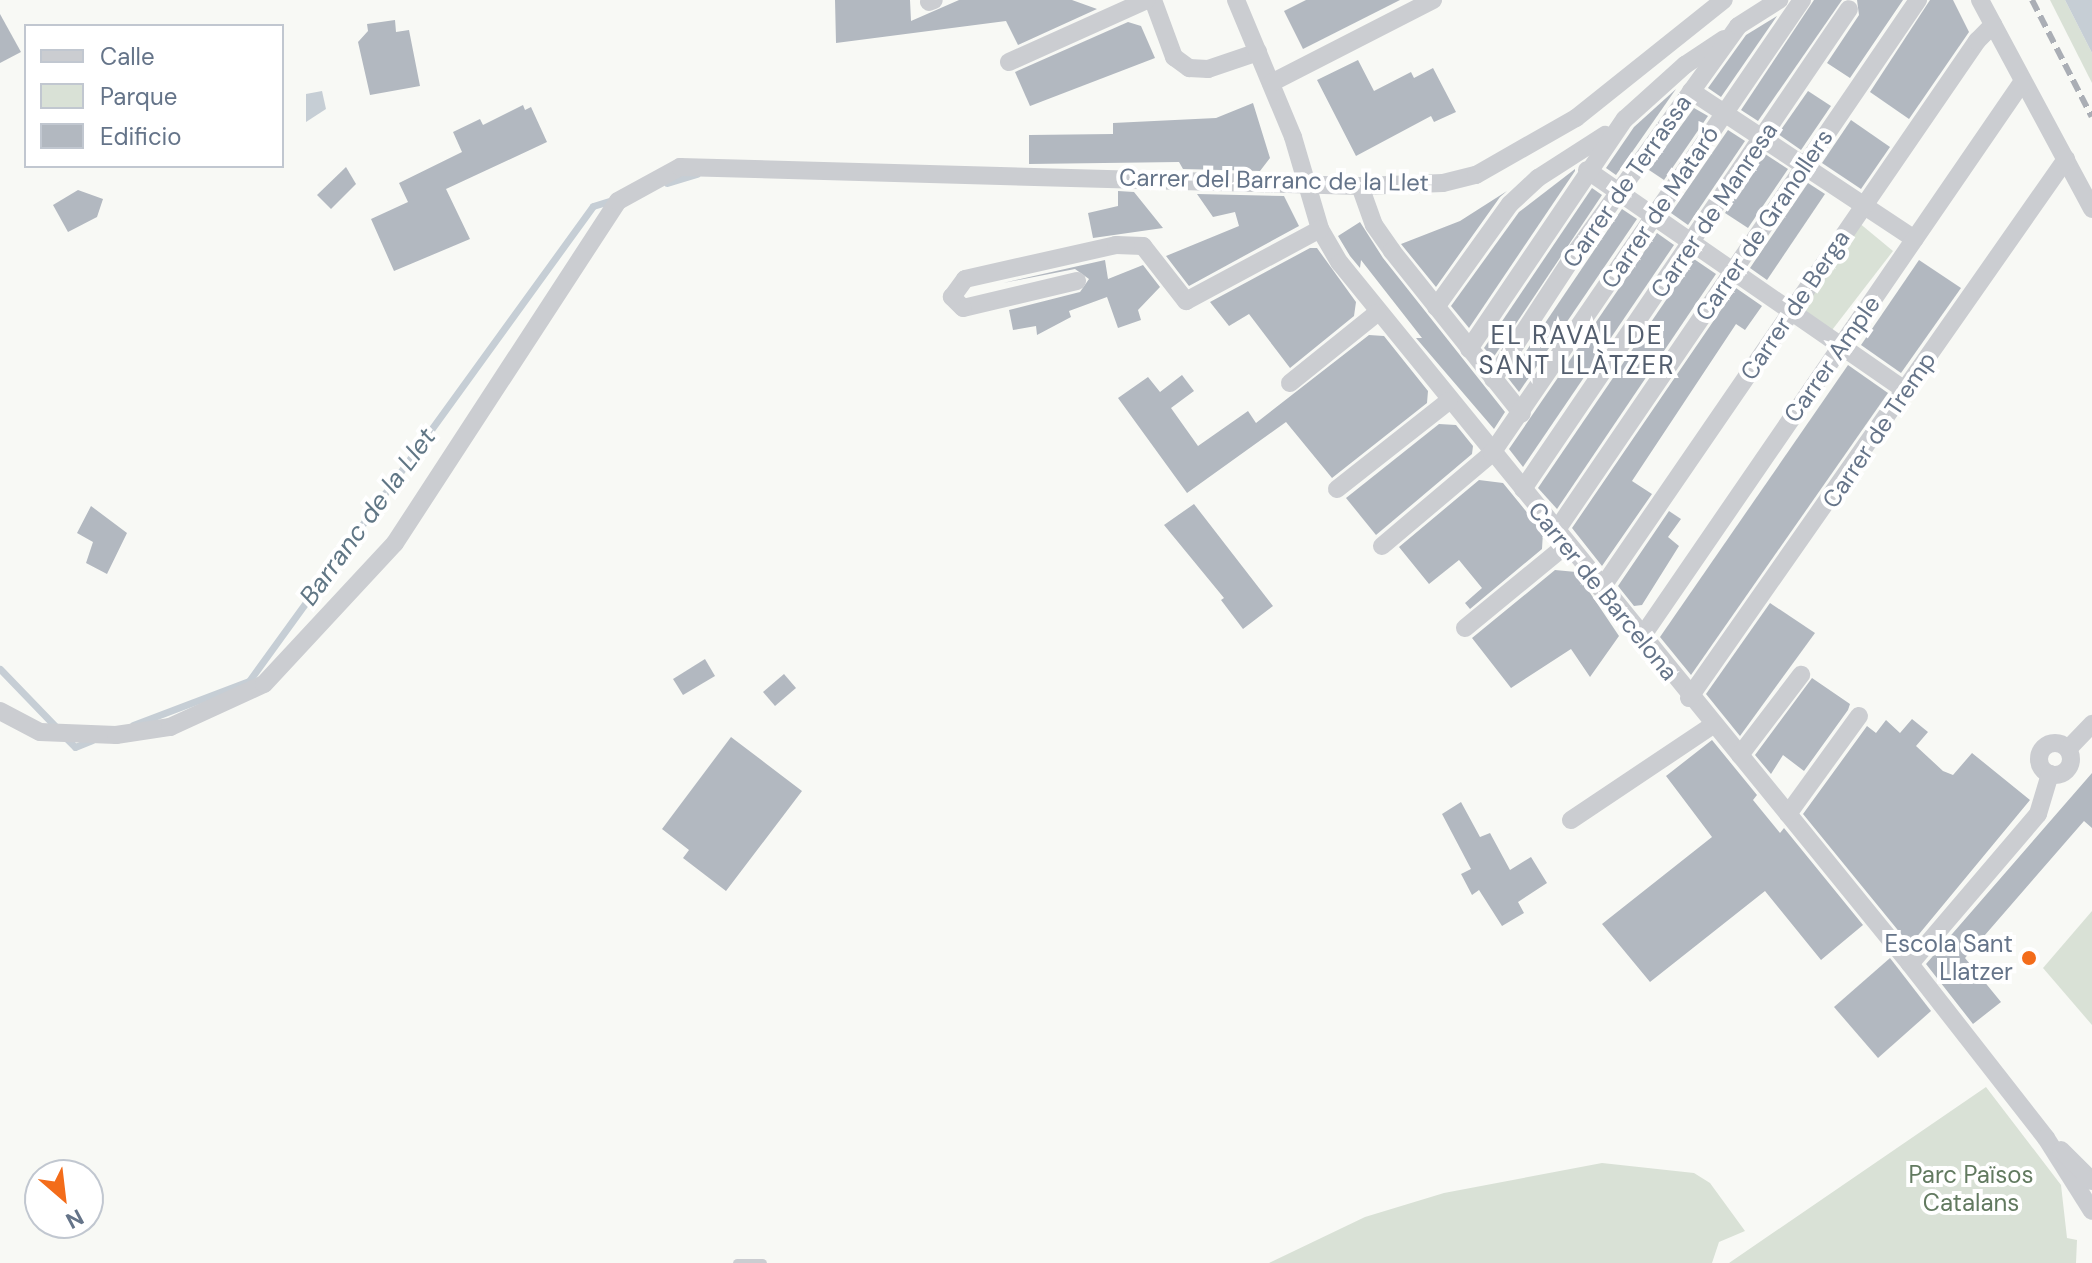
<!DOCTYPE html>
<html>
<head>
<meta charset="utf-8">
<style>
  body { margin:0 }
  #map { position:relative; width:2092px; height:1263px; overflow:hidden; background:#f8f9f5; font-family:"DM Sans",sans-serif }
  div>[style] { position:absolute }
  .green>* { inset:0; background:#d9e1d6 }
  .water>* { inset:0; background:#c6ced5 }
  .stream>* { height:7px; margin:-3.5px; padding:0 3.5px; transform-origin:3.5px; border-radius:3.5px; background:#c6ced5 }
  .building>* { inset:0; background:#b2b8c0 }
  .service>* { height:9px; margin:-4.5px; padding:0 4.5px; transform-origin:4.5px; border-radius:4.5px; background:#cbcdd1 }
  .minor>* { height:18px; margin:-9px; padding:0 9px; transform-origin:9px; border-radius:9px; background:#cbcdd1 }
  .minor>.ring { margin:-9px; padding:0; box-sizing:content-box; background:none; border:18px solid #cbcdd1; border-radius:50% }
  .rail>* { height:6px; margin-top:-3px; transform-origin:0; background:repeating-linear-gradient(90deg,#aaaeb5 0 12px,transparent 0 18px) }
  .dots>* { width:22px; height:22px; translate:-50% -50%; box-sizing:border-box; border:4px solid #fff; border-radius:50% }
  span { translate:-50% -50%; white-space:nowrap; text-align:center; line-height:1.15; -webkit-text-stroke:8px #fff; paint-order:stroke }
  .street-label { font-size:24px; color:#657489 }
  .poi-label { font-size:24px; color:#657489 }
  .right { translate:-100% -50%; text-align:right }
  .park-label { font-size:24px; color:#627a60 }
  .neighbourhood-label { font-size:26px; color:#535e6e; letter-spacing:2px }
  .water-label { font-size:26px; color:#607685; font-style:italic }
  .legend { position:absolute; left:24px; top:24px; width:260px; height:144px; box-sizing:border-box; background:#fff; border:2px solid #c1c7d0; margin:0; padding:10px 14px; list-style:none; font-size:24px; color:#657489 }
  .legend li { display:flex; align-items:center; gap:16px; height:40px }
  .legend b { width:40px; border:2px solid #c1c7d0 }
  .north { position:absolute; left:24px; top:1159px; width:80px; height:80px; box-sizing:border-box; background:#fff; border:2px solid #c1c7d0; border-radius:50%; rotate:152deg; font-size:22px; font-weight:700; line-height:32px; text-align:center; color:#657489 }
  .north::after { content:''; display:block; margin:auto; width:28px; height:36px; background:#f36c1a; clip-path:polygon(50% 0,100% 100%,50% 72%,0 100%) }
</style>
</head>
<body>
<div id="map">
  <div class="green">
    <i style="clip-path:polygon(2050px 0,2065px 0,2092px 53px,2092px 83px)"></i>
    <i style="clip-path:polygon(1858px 222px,1893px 251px,1829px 334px,1795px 308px)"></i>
    <i style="clip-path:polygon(2092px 911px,2092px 1025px,2043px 968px)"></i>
    <i style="clip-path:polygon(1986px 1087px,2061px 1185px,2067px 1238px,2077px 1240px,2076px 1263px,1729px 1263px)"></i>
    <i style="clip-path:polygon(1602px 1163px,1694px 1173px,1710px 1183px,1745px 1231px,1719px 1242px,1712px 1263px,1269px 1263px,1365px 1217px,1444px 1193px)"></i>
  </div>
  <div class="water">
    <i style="clip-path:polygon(2065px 0,2092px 0,2092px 53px)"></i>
    <i style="clip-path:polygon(322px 91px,326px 109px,306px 122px,306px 94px)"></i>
  </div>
  <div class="stream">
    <i style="left:667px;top:183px;width:31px;rotate:-17deg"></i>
    <i style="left:0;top:669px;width:82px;rotate:46deg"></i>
    <i style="left:133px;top:725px;width:124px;rotate:-20.8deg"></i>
    <i style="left:249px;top:681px;width:586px;rotate:-54.09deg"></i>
    <i style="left:593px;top:206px;width:21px;rotate:-17deg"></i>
    <i style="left:65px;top:737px;width:14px;rotate:45deg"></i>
    <i style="left:75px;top:747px;width:18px;rotate:-22deg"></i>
  </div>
  <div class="building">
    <i style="clip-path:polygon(835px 0,910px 0,911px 21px,959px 0,1072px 0,1097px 9px,1018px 45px,1006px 21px,836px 43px)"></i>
    <i style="clip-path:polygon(1306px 0,1400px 0,1303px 49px,1284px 11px)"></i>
    <i style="clip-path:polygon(1814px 0,1842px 0,1758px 121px,1741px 110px)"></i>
    <i style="clip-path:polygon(1857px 0,1903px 0,1850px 78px,1827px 63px,1859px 15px)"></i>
    <i style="clip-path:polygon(1930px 0,1953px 0,1969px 32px,1909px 119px,1870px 92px)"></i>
    <i style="clip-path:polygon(0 14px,21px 52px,0 63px)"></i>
    <i style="clip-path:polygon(1777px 16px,1721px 97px,1708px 88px,1746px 35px)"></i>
    <i style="clip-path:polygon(395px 20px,396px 32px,409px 30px,420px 86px,370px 95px,358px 42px,368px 31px,367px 24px)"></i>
    <i style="clip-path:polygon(1128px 22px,1141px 26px,1155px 58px,1030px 106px,1015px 72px)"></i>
    <i style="clip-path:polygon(1358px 60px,1374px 91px,1411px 72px,1414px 78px,1433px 68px,1456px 112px,1434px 122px,1431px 116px,1356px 156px,1317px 80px)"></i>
    <i style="clip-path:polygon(1676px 89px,1616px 175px,1606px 168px,1634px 127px)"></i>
    <i style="clip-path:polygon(1808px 91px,1831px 106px,1801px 150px,1778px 134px)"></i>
    <i style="clip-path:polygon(1253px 103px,1270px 158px,1260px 171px,1183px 169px,1179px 162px,1029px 164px,1029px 135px,1113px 134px,1113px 123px,1216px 118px)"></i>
    <i style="clip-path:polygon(523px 105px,525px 110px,531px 107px,547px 142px,446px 189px,470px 239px,394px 271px,371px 219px,408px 202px,399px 183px,462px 152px,453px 132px,480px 119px,483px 125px)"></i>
    <i style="clip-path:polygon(1694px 108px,1708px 116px,1664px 180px,1649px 170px)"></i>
    <i style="clip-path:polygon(1851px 120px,1890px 147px,1861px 189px,1822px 163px)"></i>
    <i style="clip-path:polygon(1728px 130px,1745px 141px,1688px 225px,1671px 213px)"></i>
    <i style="clip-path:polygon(1765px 154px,1788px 169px,1748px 228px,1725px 213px)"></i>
    <i style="clip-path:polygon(346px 167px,356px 184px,331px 209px,317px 195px)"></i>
    <i style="clip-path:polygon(1575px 169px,1575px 171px,1469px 328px,1451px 306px,1519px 212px)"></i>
    <i style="clip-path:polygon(1808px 183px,1825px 194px,1767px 280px,1750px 268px)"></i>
    <i style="clip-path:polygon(1592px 188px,1602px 195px,1493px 358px,1484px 348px)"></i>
    <i style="clip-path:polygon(78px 190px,103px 199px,97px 217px,68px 232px,53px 205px)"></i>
    <i style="clip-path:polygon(1118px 191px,1134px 192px,1163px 228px,1093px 238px,1088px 213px,1118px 206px)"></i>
    <i style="clip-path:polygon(1507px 191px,1500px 197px,1436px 287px,1401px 244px,1460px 221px)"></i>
    <i style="clip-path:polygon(1197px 194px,1284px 196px,1299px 226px,1189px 286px,1166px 256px,1239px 226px,1235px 212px,1213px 217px)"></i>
    <i style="clip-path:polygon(1622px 209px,1637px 219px,1519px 392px,1508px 378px)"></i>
    <i style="clip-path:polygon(1360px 222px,1383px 258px,1505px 412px,1494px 429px,1416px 338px,1422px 338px,1361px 260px,1360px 268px,1350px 256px,1338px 236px)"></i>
    <i style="clip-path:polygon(1657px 233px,1674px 245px,1523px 467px,1509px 449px)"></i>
    <i style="clip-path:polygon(1310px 248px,1317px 248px,1356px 302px,1354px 316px,1290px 368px,1249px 314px,1229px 326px,1210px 302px)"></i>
    <i style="clip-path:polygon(1694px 259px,1716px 274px,1557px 509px,1538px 488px)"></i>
    <i style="clip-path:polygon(1105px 260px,1108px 279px,1143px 265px,1160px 287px,1138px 310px,1141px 320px,1118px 328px,1107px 297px,1069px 311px,1071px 317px,1037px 335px,1036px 326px,1013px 330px,1009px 310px,1080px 292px,1089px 279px,1075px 269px,1003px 283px)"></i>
    <i style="clip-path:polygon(1919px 260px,1961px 288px,1901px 373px,1861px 345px)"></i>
    <i style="clip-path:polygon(1736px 288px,1762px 306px,1745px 330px,1736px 324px,1632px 481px,1652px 494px,1602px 566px,1572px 528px)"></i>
    <i style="clip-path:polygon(1369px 335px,1384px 336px,1428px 391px,1427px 403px,1332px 478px,1286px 422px,1187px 493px,1118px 398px,1148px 377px,1160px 392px,1182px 375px,1194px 391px,1171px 408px,1198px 446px,1248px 411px,1256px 423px)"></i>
    <i style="clip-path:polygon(1848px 365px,1888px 393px,1691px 675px,1660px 637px)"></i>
    <i style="clip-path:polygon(1439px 424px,1456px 425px,1473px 446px,1472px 454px,1376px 535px,1346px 498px)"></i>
    <i style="clip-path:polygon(1479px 480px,1503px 483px,1543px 532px,1542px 549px,1470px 609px,1465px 603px,1482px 588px,1459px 560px,1429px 584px,1399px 547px)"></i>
    <i style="clip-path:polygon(1194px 504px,1273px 606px,1243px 629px,1221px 600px,1224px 598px,1164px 525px)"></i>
    <i style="clip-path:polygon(91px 506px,127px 533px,107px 574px,86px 563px,93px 542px,77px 533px)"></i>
    <i style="clip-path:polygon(1669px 511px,1681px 519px,1668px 537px,1679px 546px,1642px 605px,1634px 606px,1618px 586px)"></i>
    <i style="clip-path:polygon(1555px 570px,1576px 572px,1619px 636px,1590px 677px,1571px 649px,1511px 688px,1472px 638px)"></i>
    <i style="clip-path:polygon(1770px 603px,1815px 633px,1740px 736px,1706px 694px)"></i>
    <i style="clip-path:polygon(705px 659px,715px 676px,683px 695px,673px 679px)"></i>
    <i style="clip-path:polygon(784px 674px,796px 688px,775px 706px,763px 692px)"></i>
    <i style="clip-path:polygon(1812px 678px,1850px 704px,1848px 710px,1804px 771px,1783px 755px,1771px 774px,1755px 755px)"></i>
    <i style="clip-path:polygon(1912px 719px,1928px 732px,1916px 746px,1943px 771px,1953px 775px,1972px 753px,2030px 800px,1910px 945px,1803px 814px,1867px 726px,1876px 733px,1886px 720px,1900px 733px)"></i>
    <i style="clip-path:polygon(731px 737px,802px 791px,726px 891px,683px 858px,689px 850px,662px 829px)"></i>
    <i style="clip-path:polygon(1712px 740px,1757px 795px,1753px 800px,1780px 833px,1784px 828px,1863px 925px,1821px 960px,1765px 891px,1650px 982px,1602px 924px,1712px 837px,1666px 776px)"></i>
    <i style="clip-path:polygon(2092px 773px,2092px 828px,2084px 821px,1965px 958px,2001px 1002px,1973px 1024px,1926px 964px)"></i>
    <i style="clip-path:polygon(1461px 802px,1480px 837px,1490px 833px,1510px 870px,1531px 857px,1547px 883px,1518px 902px,1524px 913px,1502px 926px,1479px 890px,1472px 895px,1461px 874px,1471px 869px,1442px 814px)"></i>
    <i style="clip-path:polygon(1890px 958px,1931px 1011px,1878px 1058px,1834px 1007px)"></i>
  </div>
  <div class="service">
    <i style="left:737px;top:1263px;width:25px"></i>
  </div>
  <div class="minor">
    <i style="left:1153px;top:0;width:61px;rotate:69.8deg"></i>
    <i style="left:1174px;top:57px;width:19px;rotate:36deg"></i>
    <i style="left:1189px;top:68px;width:19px;rotate:3deg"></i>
    <i style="left:1208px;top:69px;width:53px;rotate:-18.8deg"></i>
    <i style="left:1236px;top:0;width:148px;rotate:67.4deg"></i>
    <i style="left:1293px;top:137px;width:96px;rotate:73.6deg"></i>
    <i style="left:1320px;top:229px;width:39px;rotate:60deg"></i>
    <i style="left:1340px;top:263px;width:903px;rotate:50.88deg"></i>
    <i style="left:1910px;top:964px;width:221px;rotate:52deg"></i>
    <i style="left:2046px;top:1138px;width:86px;rotate:57.8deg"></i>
    <i style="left:1980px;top:0;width:237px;rotate:61.8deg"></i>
    <i style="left:929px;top:2px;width:5px;rotate:-22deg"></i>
    <i style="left:1009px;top:62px;width:151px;rotate:-24.2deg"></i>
    <i style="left:1271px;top:83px;width:182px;rotate:-27.1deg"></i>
    <i style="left:1691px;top:91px;width:268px;rotate:33.5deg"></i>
    <i style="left:1587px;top:170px;width:388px;rotate:34.7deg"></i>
    <i style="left:1360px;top:186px;width:41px;rotate:70.3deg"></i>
    <i style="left:1374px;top:225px;width:32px;rotate:55deg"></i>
    <i style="left:1392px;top:251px;width:208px;rotate:51.4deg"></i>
    <i style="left:1077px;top:281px;width:117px;rotate:166.7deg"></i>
    <i style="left:963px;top:308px;width:16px;rotate:-135deg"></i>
    <i style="left:952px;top:297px;width:22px;rotate:-54deg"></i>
    <i style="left:965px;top:279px;width:155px;rotate:-12.7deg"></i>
    <i style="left:1116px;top:245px;width:27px;rotate:2deg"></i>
    <i style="left:1143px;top:246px;width:70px;rotate:52deg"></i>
    <i style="left:1186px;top:301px;width:152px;rotate:-28.2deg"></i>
    <i style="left:1436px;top:307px;width:127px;rotate:-54.3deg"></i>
    <i style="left:1510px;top:204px;width:38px;rotate:-43deg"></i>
    <i style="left:1538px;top:178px;width:80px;rotate:-32.7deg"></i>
    <i style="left:1469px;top:349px;width:278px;rotate:-55.9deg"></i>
    <i style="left:1625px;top:119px;width:81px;rotate:-42deg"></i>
    <i style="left:1685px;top:65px;width:47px;rotate:-33.7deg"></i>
    <i style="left:1493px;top:379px;width:155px;rotate:-56.8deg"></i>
    <i style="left:1578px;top:249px;width:274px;rotate:-54.3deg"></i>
    <i style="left:1738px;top:26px;width:49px;rotate:-32.4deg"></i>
    <i style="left:1290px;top:383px;width:112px;rotate:-38.8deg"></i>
    <i style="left:1337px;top:489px;width:142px;rotate:-38.2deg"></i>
    <i style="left:1523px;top:489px;width:580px;rotate:-55.82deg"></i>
    <i style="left:1556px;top:531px;width:643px;rotate:-55.72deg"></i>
    <i style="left:1382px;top:546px;width:144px;rotate:-40.2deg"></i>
    <i style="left:1492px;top:453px;width:549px;rotate:-55.62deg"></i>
    <i style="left:1601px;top:589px;width:665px;rotate:-55.54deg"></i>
    <i style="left:1977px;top:41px;width:23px;rotate:-45deg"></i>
    <i style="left:1465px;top:628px;width:131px;rotate:-39.4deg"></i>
    <i style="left:1641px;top:638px;width:675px;rotate:-55.56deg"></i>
    <i style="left:1689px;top:698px;width:658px;rotate:-55.03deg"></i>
    <i style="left:0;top:711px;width:45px;rotate:27.7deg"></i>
    <i style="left:40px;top:732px;width:76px;rotate:2.3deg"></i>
    <i style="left:116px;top:735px;width:55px;rotate:-8.4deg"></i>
    <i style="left:170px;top:727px;width:103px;rotate:-24.6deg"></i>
    <i style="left:264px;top:684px;width:192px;rotate:-47.1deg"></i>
    <i style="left:395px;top:543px;width:408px;rotate:-56.9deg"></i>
    <i style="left:618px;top:201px;width:71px;rotate:-28.7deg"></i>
    <i style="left:680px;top:167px;width:680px;rotate:1.6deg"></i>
    <i style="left:1360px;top:186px;width:83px;rotate:-2.1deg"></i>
    <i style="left:1443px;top:183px;width:34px;rotate:-14deg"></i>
    <i style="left:1476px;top:175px;width:115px;rotate:-29.7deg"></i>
    <i style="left:1576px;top:118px;width:189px;rotate:-38.6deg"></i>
    <i class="ring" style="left:2039px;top:743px;width:14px;height:14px"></i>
    <i style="left:2068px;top:749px;width:35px;rotate:-46deg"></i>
    <i style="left:1740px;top:755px;width:101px;rotate:-52.7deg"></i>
    <i style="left:1788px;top:814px;width:121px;rotate:-54.1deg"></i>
    <i style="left:1571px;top:820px;width:171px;rotate:-33.8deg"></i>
    <i style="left:1910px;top:964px;width:197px;rotate:-49.5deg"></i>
    <i style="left:2038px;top:814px;width:42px;rotate:-73.3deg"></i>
    <i style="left:2061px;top:1150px;width:44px;rotate:45deg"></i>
  </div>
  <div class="rail">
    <i style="left:2032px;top:0;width:131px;rotate:62.9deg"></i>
  </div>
  <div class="dots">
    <i style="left:2029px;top:958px;background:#f36c1a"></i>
  </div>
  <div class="street-label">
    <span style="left:1274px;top:180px;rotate:1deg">Carrer del Barranc de la Llet</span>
    <span style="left:1627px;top:181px;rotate:-55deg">Carrer de Terrassa</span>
    <span style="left:1660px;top:207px;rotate:-56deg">Carrer de Mataró</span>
    <span style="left:1714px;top:210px;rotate:-56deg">Carrer de Manresa</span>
    <span style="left:1764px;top:225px;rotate:-56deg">Carrer de Granollers</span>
    <span style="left:1795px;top:305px;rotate:-56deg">Carrer de Berga</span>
    <span style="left:1832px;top:359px;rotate:-55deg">Carrer Ample</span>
    <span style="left:1879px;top:430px;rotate:-56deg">Carrer de Tremp</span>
    <span style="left:1603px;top:591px;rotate:51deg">Carrer de Barcelona</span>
  </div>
  <div class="poi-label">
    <span class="right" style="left:2013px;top:958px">Escola Sant<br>Llatzer</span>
  </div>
  <div class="park-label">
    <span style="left:1971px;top:1189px">Parc Països<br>Catalans</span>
  </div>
  <div class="neighbourhood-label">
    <span style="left:1577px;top:351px">EL RAVAL DE<br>SANT LLÀTZER</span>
  </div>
  <div class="water-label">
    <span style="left:368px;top:517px;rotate:-54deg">Barranc de la Llet</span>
  </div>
  <ul class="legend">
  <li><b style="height:10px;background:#cbcdd1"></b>Calle</li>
  <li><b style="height:22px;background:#d9e1d6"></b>Parque</li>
  <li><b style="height:22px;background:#b2b8c0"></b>Edificio</li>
  </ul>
  <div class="north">N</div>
</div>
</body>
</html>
